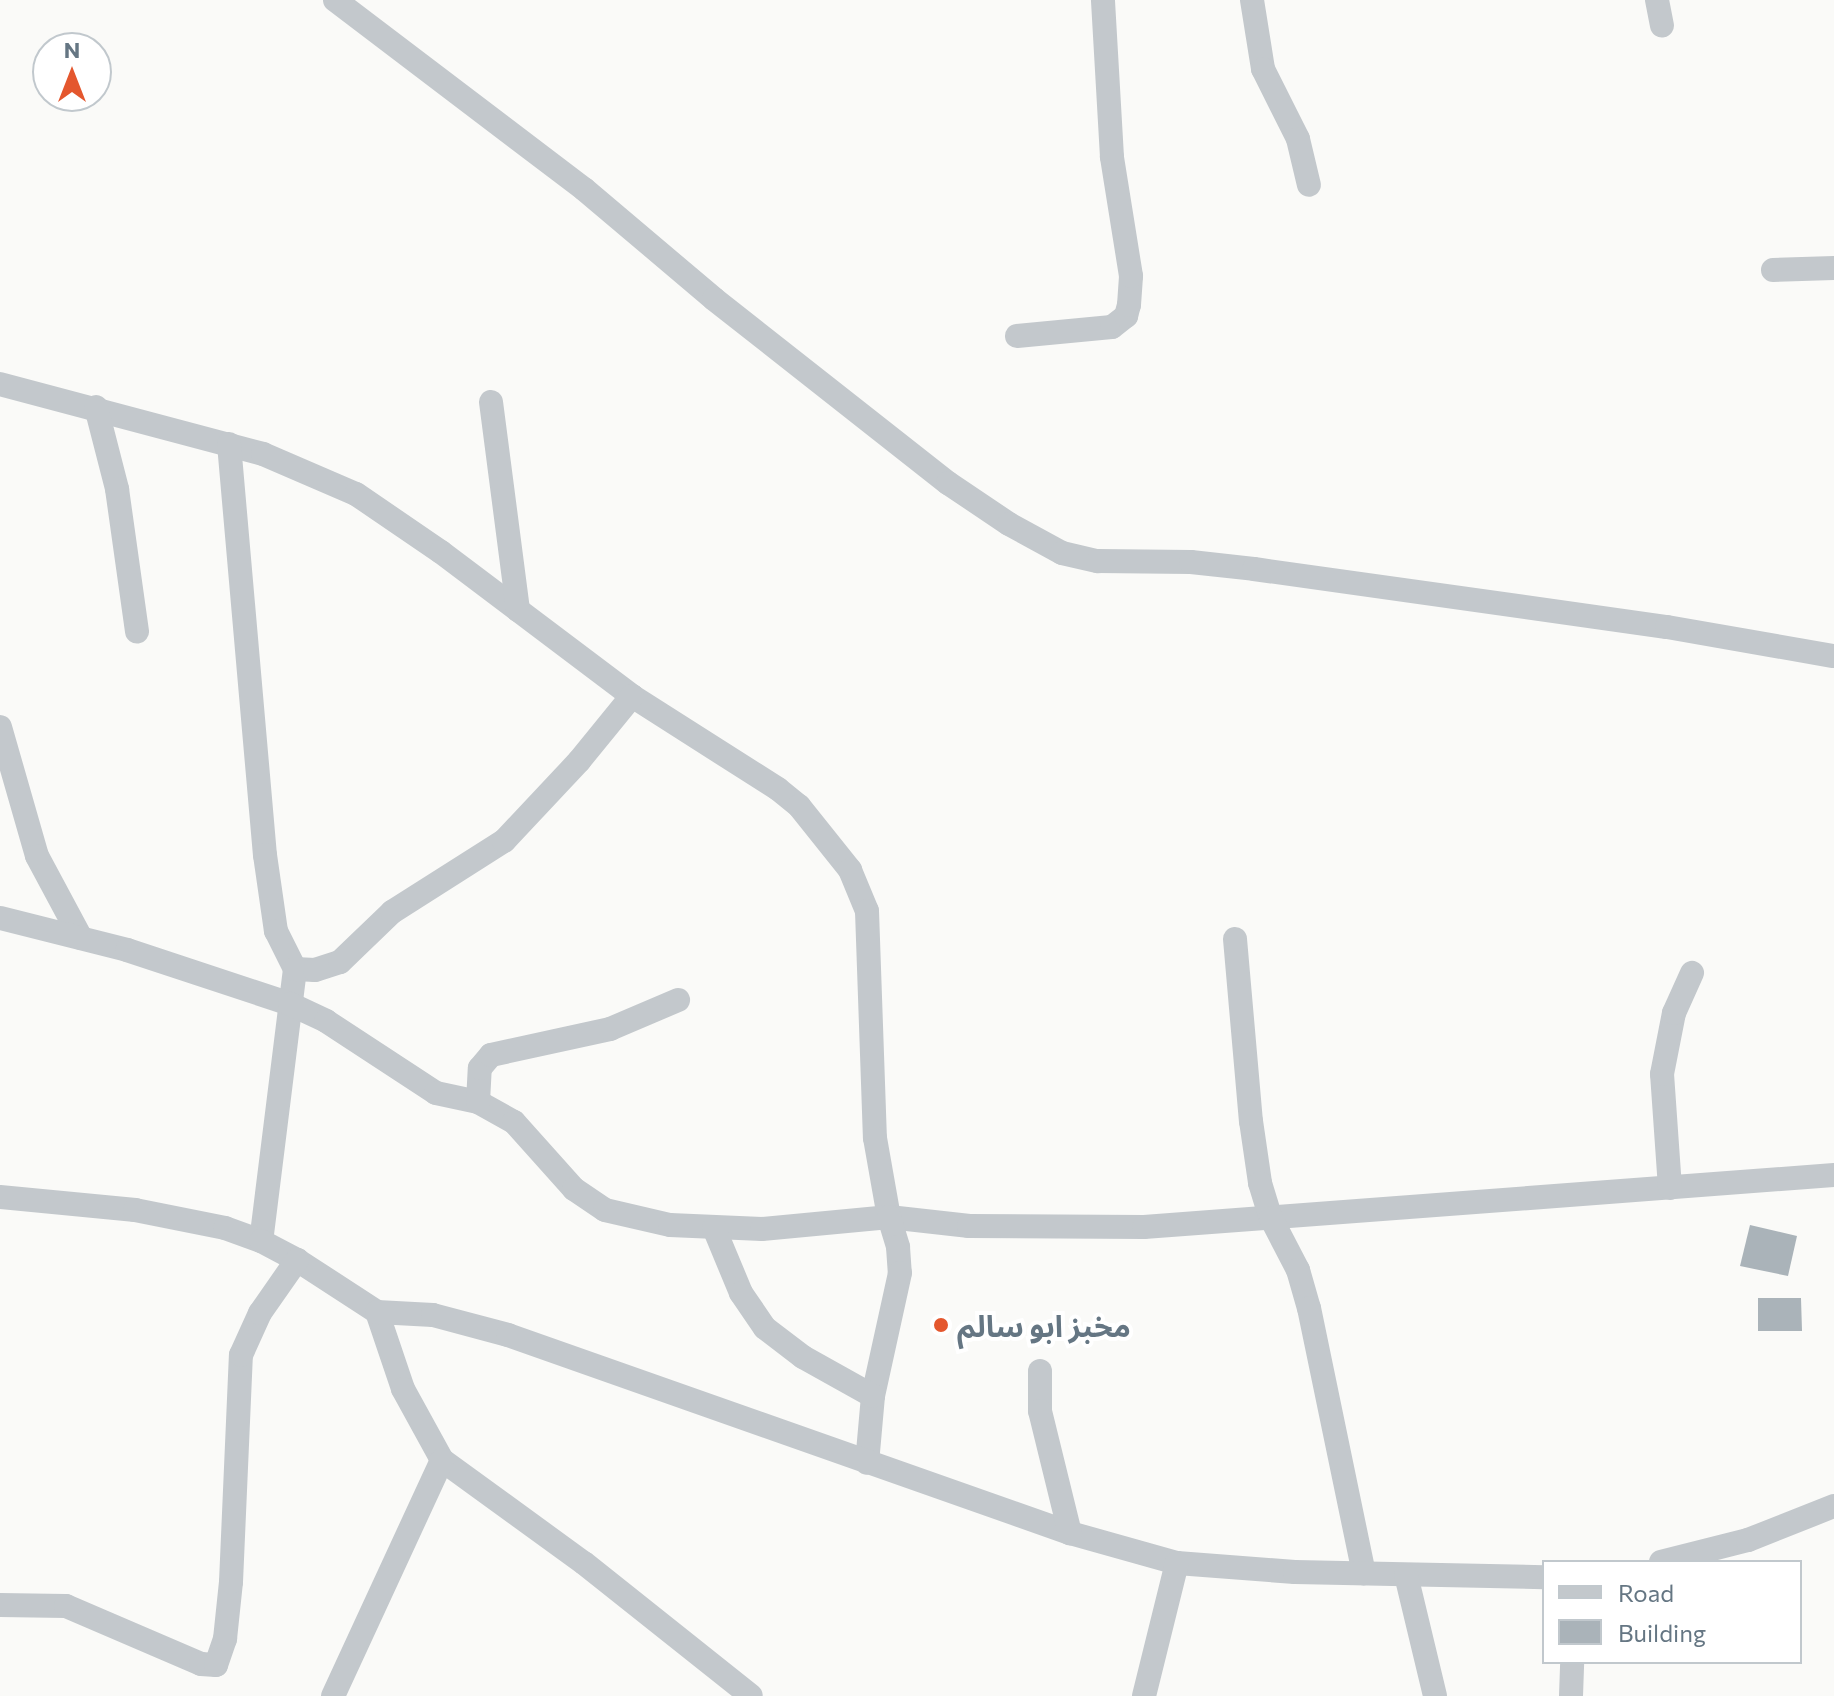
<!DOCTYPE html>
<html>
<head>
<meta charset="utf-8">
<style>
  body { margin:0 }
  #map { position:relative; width:1834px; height:1696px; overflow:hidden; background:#fafaf8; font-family:Commissioner,"Noto Sans Arabic",sans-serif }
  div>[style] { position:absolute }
  .building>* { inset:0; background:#aab3b9 }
  .minor>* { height:24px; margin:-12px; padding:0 12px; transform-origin:12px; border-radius:12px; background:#c3c8cc }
  .dots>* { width:22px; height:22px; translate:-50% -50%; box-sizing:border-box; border:4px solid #fff; border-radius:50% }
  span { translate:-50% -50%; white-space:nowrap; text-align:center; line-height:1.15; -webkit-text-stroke:8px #fff; paint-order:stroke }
  .poi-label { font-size:30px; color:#657683; font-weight:700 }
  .left { translate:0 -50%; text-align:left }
  .legend { position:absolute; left:1542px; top:1560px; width:260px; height:104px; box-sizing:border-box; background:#fff; border:2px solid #c1c8cd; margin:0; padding:10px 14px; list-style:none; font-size:24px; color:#657683 }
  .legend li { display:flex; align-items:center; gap:16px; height:40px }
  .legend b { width:40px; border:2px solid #c1c8cd }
  .north { position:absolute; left:32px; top:32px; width:80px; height:80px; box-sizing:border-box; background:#fff; border:2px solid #c1c8cd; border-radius:50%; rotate:0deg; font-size:22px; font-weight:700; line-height:32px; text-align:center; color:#657683 }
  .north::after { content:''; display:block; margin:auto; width:28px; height:36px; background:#e4572e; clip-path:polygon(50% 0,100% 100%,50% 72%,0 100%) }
</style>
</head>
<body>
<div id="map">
  <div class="building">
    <i style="clip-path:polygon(1750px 1225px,1797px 1236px,1788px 1276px,1740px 1266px)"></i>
    <i style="clip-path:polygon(1758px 1298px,1801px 1298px,1802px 1331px,1758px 1331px)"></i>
  </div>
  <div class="minor">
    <i style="left:335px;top:0;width:313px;rotate:37.2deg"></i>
    <i style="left:584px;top:189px;width:170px;rotate:40.2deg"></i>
    <i style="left:714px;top:299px;width:298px;rotate:38.2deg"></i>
    <i style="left:948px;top:483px;width:73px;rotate:33.9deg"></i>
    <i style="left:1009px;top:524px;width:60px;rotate:28.7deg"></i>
    <i style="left:1062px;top:553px;width:37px;rotate:13deg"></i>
    <i style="left:1098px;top:561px;width:93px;rotate:0.6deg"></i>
    <i style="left:1191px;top:562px;width:63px;rotate:6.3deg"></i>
    <i style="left:1254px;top:569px;width:417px;rotate:8deg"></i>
    <i style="left:1667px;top:627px;width:169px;rotate:9.9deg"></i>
    <i style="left:1252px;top:0;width:70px;rotate:80.9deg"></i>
    <i style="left:1263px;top:69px;width:78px;rotate:63.4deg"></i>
    <i style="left:1298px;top:139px;width:47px;rotate:76.6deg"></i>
    <i style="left:1657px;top:0;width:26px;rotate:79deg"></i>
    <i style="left:1773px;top:270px;width:61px;rotate:-1.9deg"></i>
    <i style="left:1017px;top:336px;width:95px;rotate:-5.4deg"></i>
    <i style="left:1112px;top:327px;width:18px;rotate:-38deg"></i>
    <i style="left:1126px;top:316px;width:11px;rotate:-75deg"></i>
    <i style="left:1129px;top:305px;width:29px;rotate:-86deg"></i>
    <i style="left:1131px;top:276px;width:121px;rotate:-99.1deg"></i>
    <i style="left:1112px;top:157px;width:157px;rotate:-93.3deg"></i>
    <i style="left:0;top:384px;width:272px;rotate:14.9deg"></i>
    <i style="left:263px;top:454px;width:101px;rotate:23.3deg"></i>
    <i style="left:356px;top:494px;width:103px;rotate:34.3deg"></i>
    <i style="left:441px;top:552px;width:239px;rotate:37deg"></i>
    <i style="left:632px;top:696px;width:173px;rotate:32.5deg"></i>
    <i style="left:778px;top:789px;width:27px;rotate:39deg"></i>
    <i style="left:799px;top:806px;width:82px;rotate:51.4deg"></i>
    <i style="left:850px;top:870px;width:44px;rotate:67.5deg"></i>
    <i style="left:867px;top:911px;width:227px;rotate:88deg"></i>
    <i style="left:875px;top:1138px;width:80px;rotate:80deg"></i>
    <i style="left:889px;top:1217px;width:81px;rotate:6.4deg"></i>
    <i style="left:969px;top:1226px;width:175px;rotate:0.3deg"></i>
    <i style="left:1144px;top:1227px;width:692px;rotate:-4.31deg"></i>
    <i style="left:491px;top:402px;width:210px;rotate:82.6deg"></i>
    <i style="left:96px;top:407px;width:85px;rotate:75.6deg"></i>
    <i style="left:117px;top:489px;width:144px;rotate:82deg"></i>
    <i style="left:229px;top:444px;width:413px;rotate:85deg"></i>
    <i style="left:265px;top:855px;width:77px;rotate:81.8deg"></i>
    <i style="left:276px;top:931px;width:42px;rotate:63.4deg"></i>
    <i style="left:295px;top:969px;width:274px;rotate:97.1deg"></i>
    <i style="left:0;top:727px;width:134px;rotate:74deg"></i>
    <i style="left:37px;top:856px;width:93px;rotate:61.8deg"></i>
    <i style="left:0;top:918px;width:131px;rotate:14.1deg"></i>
    <i style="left:127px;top:950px;width:172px;rotate:18.3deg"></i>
    <i style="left:290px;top:1004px;width:40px;rotate:25deg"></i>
    <i style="left:326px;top:1021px;width:131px;rotate:33.2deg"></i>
    <i style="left:436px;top:1093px;width:43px;rotate:12.1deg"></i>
    <i style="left:478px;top:1102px;width:41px;rotate:29.1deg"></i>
    <i style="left:514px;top:1122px;width:90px;rotate:48.2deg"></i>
    <i style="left:574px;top:1189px;width:37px;rotate:34deg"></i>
    <i style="left:605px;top:1210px;width:67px;rotate:13deg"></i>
    <i style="left:670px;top:1225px;width:92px;rotate:2.5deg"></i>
    <i style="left:762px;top:1229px;width:128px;rotate:-5.4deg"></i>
    <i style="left:889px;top:1217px;width:31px;rotate:73deg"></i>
    <i style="left:898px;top:1247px;width:26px;rotate:86deg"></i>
    <i style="left:900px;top:1273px;width:126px;rotate:102.4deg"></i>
    <i style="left:873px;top:1396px;width:67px;rotate:95.1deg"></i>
    <i style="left:1235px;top:939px;width:183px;rotate:85deg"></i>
    <i style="left:1251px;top:1121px;width:63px;rotate:81.7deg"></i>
    <i style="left:1260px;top:1183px;width:37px;rotate:73deg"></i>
    <i style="left:1271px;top:1218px;width:59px;rotate:62.6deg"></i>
    <i style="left:1298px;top:1270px;width:40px;rotate:74deg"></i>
    <i style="left:1309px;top:1308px;width:271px;rotate:78.3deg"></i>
    <i style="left:295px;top:969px;width:20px;rotate:3deg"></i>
    <i style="left:315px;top:970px;width:26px;rotate:-18deg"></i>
    <i style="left:340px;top:962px;width:72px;rotate:-43.9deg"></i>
    <i style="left:392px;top:912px;width:133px;rotate:-32.4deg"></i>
    <i style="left:504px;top:841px;width:110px;rotate:-46.8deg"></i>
    <i style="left:579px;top:761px;width:84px;rotate:-50.8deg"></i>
    <i style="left:478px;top:1102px;width:34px;rotate:-87deg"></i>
    <i style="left:480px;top:1068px;width:17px;rotate:-50deg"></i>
    <i style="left:491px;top:1055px;width:122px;rotate:-12.3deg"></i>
    <i style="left:610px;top:1029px;width:74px;rotate:-23.1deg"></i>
    <i style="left:1670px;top:1188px;width:114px;rotate:-94deg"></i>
    <i style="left:1662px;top:1074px;width:62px;rotate:-78.9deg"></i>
    <i style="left:1674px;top:1013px;width:44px;rotate:-65.8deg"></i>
    <i style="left:0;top:1197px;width:136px;rotate:5.5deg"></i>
    <i style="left:135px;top:1210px;width:92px;rotate:11.3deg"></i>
    <i style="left:225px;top:1228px;width:38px;rotate:20deg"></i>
    <i style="left:261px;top:1241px;width:41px;rotate:27.8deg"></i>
    <i style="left:297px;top:1260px;width:95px;rotate:33deg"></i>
    <i style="left:377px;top:1312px;width:81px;rotate:71.3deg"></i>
    <i style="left:403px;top:1389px;width:81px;rotate:61.2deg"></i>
    <i style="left:442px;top:1460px;width:175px;rotate:36deg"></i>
    <i style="left:584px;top:1563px;width:213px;rotate:38.5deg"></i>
    <i style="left:714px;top:1228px;width:70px;rotate:67.4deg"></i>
    <i style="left:741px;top:1293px;width:42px;rotate:55.6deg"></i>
    <i style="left:765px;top:1328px;width:48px;rotate:37.3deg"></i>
    <i style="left:803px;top:1357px;width:80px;rotate:29.1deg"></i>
    <i style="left:377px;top:1312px;width:56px;rotate:3.1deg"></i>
    <i style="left:433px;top:1315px;width:78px;rotate:14.9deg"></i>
    <i style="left:508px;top:1335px;width:596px;rotate:19.41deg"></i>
    <i style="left:1070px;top:1533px;width:111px;rotate:15.7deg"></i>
    <i style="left:1177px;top:1563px;width:118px;rotate:4.4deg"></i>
    <i style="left:1295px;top:1572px;width:249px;rotate:1.2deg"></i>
    <i style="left:1040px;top:1371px;width:40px;rotate:90deg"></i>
    <i style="left:1040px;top:1411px;width:126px;rotate:76.2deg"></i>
    <i style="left:1661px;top:1562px;width:90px;rotate:-14.2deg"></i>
    <i style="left:1748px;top:1540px;width:92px;rotate:-21.6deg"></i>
    <i style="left:1406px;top:1575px;width:124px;rotate:76.5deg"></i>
    <i style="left:0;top:1605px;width:66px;rotate:0.9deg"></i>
    <i style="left:66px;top:1606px;width:147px;rotate:23.2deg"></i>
    <i style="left:201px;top:1664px;width:15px;rotate:4deg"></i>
    <i style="left:216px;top:1665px;width:28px;rotate:-71deg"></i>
    <i style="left:225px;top:1639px;width:57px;rotate:-84deg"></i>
    <i style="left:231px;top:1582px;width:227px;rotate:-87.5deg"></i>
    <i style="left:241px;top:1355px;width:46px;rotate:-65.7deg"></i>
    <i style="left:260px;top:1313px;width:65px;rotate:-55.1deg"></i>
    <i style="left:333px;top:1696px;width:260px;rotate:-65.2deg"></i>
    <i style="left:1144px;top:1696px;width:137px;rotate:-76.1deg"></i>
    <i style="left:1571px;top:1696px;width:34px;rotate:-88deg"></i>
  </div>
  <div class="dots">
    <i style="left:941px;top:1325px;background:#e4572e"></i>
  </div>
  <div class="poi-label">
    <span class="left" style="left:957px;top:1325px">مخبز ابو سالم</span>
  </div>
  <ul class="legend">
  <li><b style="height:10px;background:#c3c8cc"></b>Road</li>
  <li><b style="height:22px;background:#aab3b9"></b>Building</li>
  </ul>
  <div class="north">N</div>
</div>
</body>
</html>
